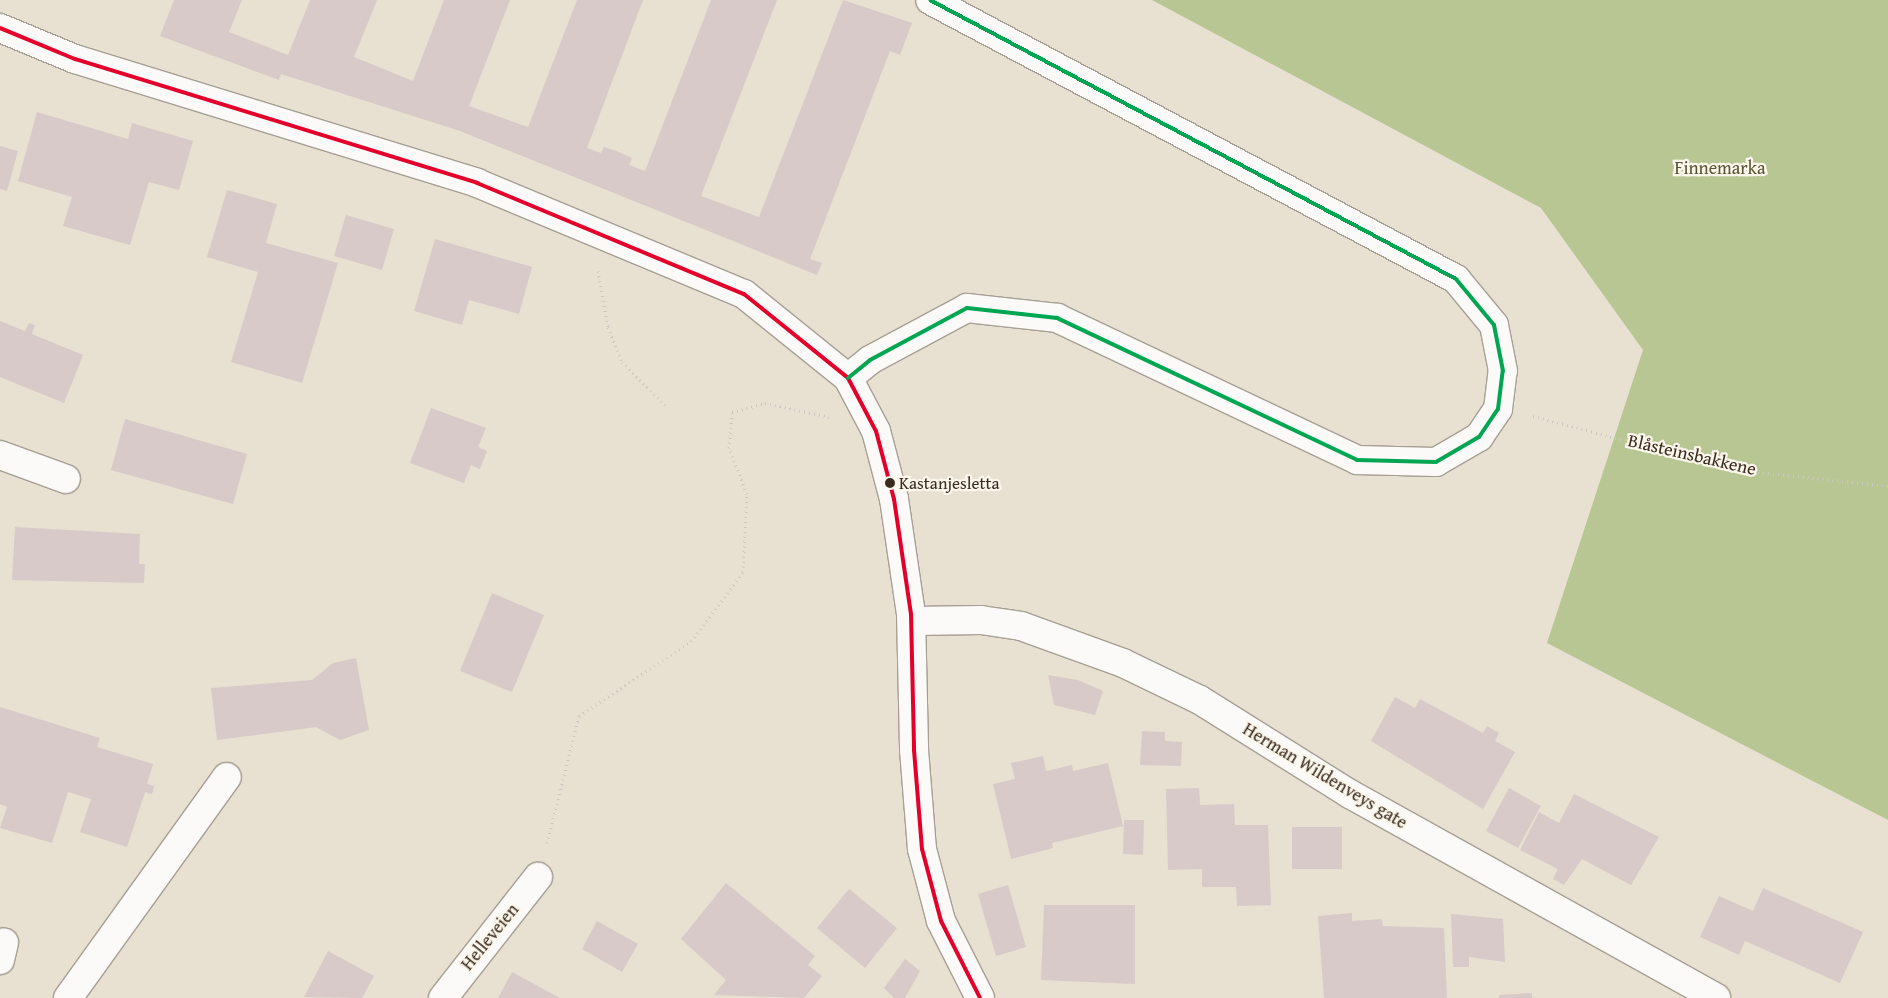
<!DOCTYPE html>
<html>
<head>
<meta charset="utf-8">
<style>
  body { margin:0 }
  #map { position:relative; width:1888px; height:998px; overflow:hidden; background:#e8e0d1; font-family:"Gentium Book Plus",serif }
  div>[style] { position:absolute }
  .forest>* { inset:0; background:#b8c694 }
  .building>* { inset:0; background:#d8cac8 }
  .path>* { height:3px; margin-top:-1.5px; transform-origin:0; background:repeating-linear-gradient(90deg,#cbc8c3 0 1px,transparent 0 5px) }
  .roads { filter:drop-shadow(1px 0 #a69f95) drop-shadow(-1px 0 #a69f95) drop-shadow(0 1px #a69f95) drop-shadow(0 -1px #a69f95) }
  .minor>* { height:28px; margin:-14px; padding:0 14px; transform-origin:14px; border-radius:14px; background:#fcfaf8 }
  .bus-1>* { height:4px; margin:-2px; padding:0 2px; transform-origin:2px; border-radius:2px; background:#e4002b }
  .bus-2>* { height:4px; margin:-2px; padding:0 2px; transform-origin:2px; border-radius:2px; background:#00a651 }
  .dots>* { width:14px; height:14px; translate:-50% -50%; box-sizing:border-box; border:2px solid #fbf7ec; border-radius:50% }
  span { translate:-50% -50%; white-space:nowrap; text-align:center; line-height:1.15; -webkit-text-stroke:4.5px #fbf7ec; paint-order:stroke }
  .bus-label { font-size:17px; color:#3b2a1e }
  .left { translate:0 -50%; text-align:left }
  .park-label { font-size:18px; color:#5a5333 }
  .street-label { font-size:18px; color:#3b2a1e }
</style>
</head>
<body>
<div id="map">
  <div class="forest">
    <i style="clip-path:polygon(1152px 0,1888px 0,1888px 820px,1547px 643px,1643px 350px,1541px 208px)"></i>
  </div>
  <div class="building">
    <i style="clip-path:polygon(174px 0,242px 0,229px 32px,288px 55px,310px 0,377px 0,354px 57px,413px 81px,444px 0,510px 0,469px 106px,528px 127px,577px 0,643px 0,587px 148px,601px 153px,604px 147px,616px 151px,632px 158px,629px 165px,645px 171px,711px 0,777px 0,701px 196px,759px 217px,843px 0,912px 23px,900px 55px,890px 51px,810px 259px,822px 263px,817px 275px,460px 131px,281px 74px,279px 80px,160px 36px)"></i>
    <i style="clip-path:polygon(37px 112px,128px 139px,132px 123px,193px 141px,179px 190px,149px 182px,130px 245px,63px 226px,72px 197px,18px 181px)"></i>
    <i style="clip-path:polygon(0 146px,18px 151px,7px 191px,0 189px)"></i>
    <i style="clip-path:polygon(227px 190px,277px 204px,266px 243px,338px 263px,302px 383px,231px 362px,258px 272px,207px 257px)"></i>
    <i style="clip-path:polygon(346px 215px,394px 229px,382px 270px,334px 256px)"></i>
    <i style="clip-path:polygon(435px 239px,532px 267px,519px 314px,469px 300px,462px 325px,414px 311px)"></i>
    <i style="clip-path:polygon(0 321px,25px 331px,29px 323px,35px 325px,32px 334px,83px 355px,64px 403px,0 377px)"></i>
    <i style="clip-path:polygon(431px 408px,486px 428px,478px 447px,487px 451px,480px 469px,471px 465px,464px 483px,410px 463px)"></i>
    <i style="clip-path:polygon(125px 419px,247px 454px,233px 504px,111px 470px)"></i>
    <i style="clip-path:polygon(15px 527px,140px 534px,139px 564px,145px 564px,144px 583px,12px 580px)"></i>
    <i style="clip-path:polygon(492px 593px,544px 615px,512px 692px,460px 671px)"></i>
    <i style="clip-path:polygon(356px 658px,369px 730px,340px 740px,316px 727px,217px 740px,211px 688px,312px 680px,333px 663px)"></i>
    <i style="clip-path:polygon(1048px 675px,1078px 680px,1103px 691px,1095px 715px,1054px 705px)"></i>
    <i style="clip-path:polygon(1395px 697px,1415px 708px,1420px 699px,1483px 733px,1487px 726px,1499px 733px,1495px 741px,1515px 752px,1483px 809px,1371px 741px)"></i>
    <i style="clip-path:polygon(0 707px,100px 738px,97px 747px,153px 764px,147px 784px,154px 786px,152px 794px,145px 792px,127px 847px,80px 832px,91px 799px,68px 792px,52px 843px,0 828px,7px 807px,0 804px)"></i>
    <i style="clip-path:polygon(1142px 731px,1165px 732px,1165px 741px,1182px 742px,1181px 766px,1140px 765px)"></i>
    <i style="clip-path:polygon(1043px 756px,1046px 771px,1072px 765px,1073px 771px,1108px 763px,1123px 826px,1052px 843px,1053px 848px,1011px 859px,993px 784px,1015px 779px,1011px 763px)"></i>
    <i style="clip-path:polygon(1199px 788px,1200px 805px,1234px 804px,1235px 825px,1268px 825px,1271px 905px,1237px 906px,1236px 887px,1202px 887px,1202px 869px,1168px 870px,1166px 789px)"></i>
    <i style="clip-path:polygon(1509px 788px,1541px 806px,1518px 848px,1486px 831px)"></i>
    <i style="clip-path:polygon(1574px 794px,1659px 837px,1631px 885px,1582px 859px,1564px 885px,1553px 879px,1558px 869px,1520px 850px,1539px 812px,1559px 823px)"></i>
    <i style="clip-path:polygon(1124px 820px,1144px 820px,1143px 855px,1123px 854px)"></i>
    <i style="clip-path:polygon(1292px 827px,1342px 827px,1342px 869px,1292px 869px)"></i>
    <i style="clip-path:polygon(726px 883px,815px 956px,808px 965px,822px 976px,804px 998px,714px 995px,726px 980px,681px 939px)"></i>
    <i style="clip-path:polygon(1008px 885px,1026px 947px,996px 956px,978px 894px)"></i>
    <i style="clip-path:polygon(1763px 888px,1863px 932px,1840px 983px,1745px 941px,1739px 955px,1700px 937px,1719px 896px,1753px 911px)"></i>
    <i style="clip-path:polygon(849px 889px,897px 928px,865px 968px,817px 928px)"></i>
    <i style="clip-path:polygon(1044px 905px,1135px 905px,1135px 984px,1041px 980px)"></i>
    <i style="clip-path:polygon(1352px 913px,1352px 921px,1382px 919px,1383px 926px,1444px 928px,1447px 998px,1324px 998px,1318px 916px)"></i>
    <i style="clip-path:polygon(1451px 914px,1503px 919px,1505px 962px,1469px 957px,1469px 967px,1453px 967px)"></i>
    <i style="clip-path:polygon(597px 921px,638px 944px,622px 972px,582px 949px)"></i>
    <i style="clip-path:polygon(328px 951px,374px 976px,362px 998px,304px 997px)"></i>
    <i style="clip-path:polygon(905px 959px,920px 971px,905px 998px,894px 998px,884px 988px)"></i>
    <i style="clip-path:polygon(512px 972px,560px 998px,498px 998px)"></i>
    <i style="clip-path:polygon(1532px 993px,1532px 998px,1499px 998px,1499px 995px)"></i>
  </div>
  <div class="path">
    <i style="left:598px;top:271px;width:57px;rotate:79.9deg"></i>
    <i style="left:608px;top:327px;width:38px;rotate:68deg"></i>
    <i style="left:622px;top:362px;width:65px;rotate:45deg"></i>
    <i style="left:1533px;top:416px;width:207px;rotate:14.8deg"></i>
    <i style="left:1733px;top:469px;width:156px;rotate:6.3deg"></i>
    <i style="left:547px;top:843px;width:131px;rotate:-75.9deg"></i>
    <i style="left:579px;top:716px;width:135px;rotate:-33.8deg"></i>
    <i style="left:691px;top:641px;width:86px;rotate:-53deg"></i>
    <i style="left:743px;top:572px;width:78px;rotate:-87.1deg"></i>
    <i style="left:747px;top:494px;width:49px;rotate:-111.4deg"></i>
    <i style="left:729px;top:448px;width:36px;rotate:-85deg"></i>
    <i style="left:732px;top:412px;width:34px;rotate:-15deg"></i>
    <i style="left:765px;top:403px;width:66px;rotate:12.3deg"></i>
  </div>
  <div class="roads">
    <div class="minor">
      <i style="left:0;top:28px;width:81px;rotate:22.5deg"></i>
      <i style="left:75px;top:59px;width:421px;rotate:17.1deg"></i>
      <i style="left:477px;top:183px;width:289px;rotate:22.6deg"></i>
      <i style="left:744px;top:294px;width:134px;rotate:38.9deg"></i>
      <i style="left:848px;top:378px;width:60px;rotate:62.2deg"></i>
      <i style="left:876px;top:431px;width:70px;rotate:75.2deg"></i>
      <i style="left:894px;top:499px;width:116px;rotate:81.6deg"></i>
      <i style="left:911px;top:614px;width:136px;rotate:88.7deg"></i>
      <i style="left:914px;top:750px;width:99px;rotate:85.4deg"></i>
      <i style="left:922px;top:849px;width:74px;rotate:75.2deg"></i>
      <i style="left:941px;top:921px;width:86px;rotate:63.1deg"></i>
      <i style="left:848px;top:378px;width:28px;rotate:-39deg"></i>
      <i style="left:870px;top:360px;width:110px;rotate:-28.2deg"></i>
      <i style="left:967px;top:308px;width:91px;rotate:6.3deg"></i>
      <i style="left:1057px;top:318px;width:332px;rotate:25.3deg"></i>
      <i style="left:1357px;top:460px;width:79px;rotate:1.5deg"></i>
      <i style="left:1436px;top:462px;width:50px;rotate:-30.2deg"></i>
      <i style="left:1479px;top:437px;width:34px;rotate:-56deg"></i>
      <i style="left:1498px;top:409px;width:38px;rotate:-83deg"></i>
      <i style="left:1503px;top:371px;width:47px;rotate:-101.1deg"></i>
      <i style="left:1494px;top:325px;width:60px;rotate:-129.6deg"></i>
      <i style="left:1456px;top:279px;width:595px;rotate:-152.06deg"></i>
      <i style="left:0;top:455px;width:70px;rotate:20deg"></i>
      <i style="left:912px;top:621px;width:69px;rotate:-0.8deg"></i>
      <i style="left:981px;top:620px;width:40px;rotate:8.5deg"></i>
      <i style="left:1021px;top:626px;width:109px;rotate:19.9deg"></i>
      <i style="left:1123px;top:663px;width:85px;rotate:25.7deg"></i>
      <i style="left:1200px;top:700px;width:177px;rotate:32.1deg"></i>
      <i style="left:1350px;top:794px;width:419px;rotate:29.1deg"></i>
      <i style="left:0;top:960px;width:18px;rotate:-77deg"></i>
      <i style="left:68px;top:998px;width:272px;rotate:-54.3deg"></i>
      <i style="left:443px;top:998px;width:154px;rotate:-51.9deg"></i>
    </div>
  </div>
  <div class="bus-1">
    <i style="left:0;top:28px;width:81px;rotate:22.5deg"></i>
    <i style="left:75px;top:59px;width:421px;rotate:17.1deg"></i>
    <i style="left:477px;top:183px;width:289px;rotate:22.6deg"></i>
    <i style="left:744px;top:294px;width:134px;rotate:38.9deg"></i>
    <i style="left:848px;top:378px;width:60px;rotate:62.2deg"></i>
    <i style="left:876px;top:431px;width:70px;rotate:75.2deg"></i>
    <i style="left:894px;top:499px;width:116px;rotate:81.6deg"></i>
    <i style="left:911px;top:614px;width:136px;rotate:88.7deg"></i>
    <i style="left:914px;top:750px;width:99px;rotate:85.4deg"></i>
    <i style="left:922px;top:849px;width:74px;rotate:75.2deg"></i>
    <i style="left:941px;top:921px;width:86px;rotate:63.1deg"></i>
  </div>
  <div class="bus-2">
    <i style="left:848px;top:378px;width:28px;rotate:-39deg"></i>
    <i style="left:870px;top:360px;width:110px;rotate:-28.2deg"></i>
    <i style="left:967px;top:308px;width:91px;rotate:6.3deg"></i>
    <i style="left:1057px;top:318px;width:332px;rotate:25.3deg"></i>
    <i style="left:1357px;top:460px;width:79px;rotate:1.5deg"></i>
    <i style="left:1436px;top:462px;width:50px;rotate:-30.2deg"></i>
    <i style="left:1479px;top:437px;width:34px;rotate:-56deg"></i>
    <i style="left:1498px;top:409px;width:38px;rotate:-83deg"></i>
    <i style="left:1503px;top:371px;width:47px;rotate:-101.1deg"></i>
    <i style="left:1494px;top:325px;width:60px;rotate:-129.6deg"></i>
    <i style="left:1456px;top:279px;width:595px;rotate:-152.06deg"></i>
  </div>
  <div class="dots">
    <i style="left:890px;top:483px;background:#3b2a1e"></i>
  </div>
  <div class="bus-label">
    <span class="left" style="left:899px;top:483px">Kastanjesletta</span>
  </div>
  <div class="park-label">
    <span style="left:1720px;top:168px">Finnemarka</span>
  </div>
  <div class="street-label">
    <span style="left:1692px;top:455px;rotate:13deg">Blåsteinsbakkene</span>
    <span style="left:1325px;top:776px;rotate:31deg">Herman Wildenveys gate</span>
    <span style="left:490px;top:937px;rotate:-51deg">Helleveien</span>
  </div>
</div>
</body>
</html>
